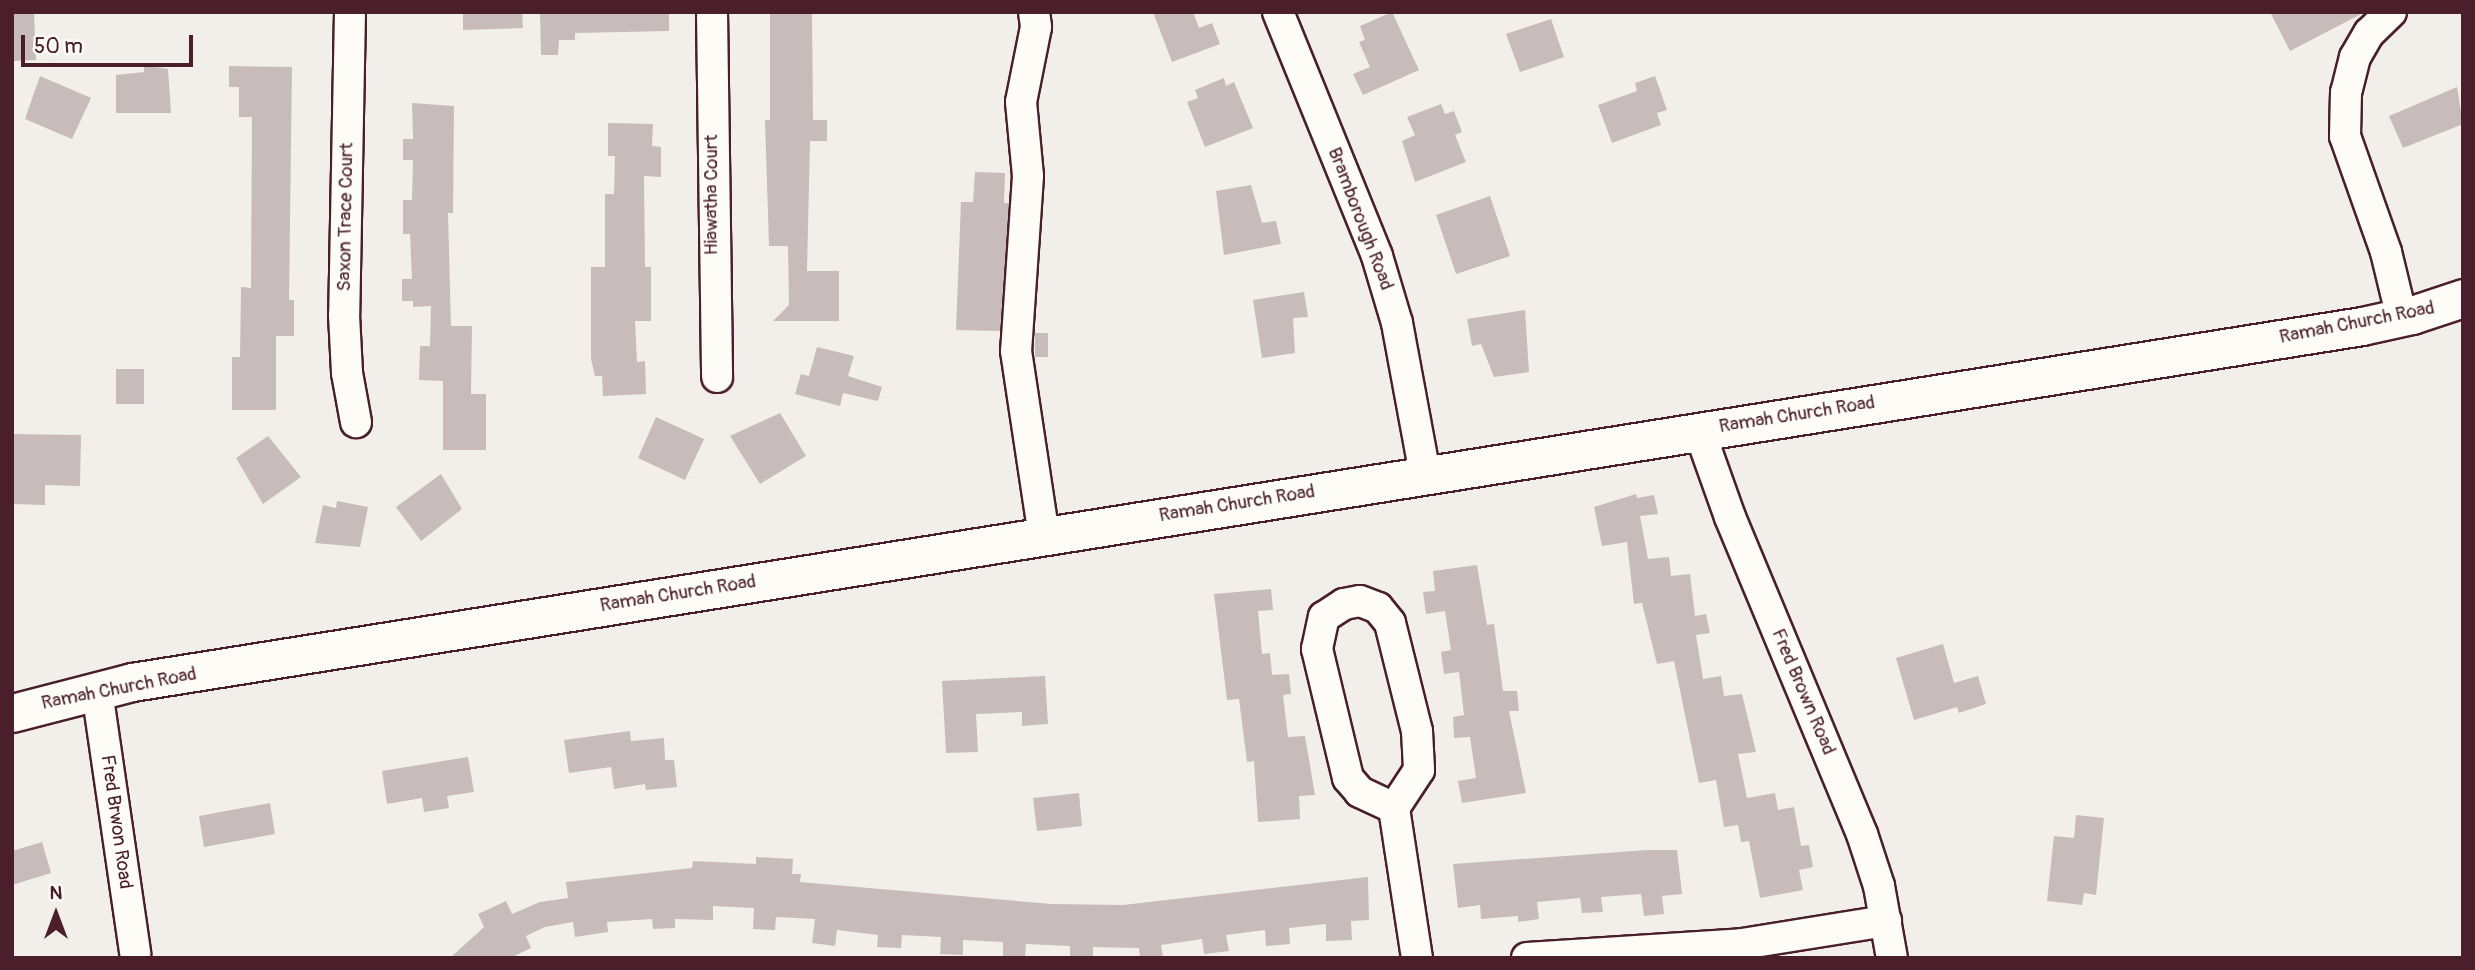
<!DOCTYPE html>
<html>
<head>
<meta charset="utf-8">
<style>
  body { margin:0 }
  #map { position:relative; width:2475px; height:970px; overflow:hidden; background:#f2efeb; font-family:Pangolin,sans-serif }
  div>[style] { position:absolute }
  .building>* { inset:0; background:#c8bbbb }
  .roads { filter:drop-shadow(2px 0 #4a1f2b) drop-shadow(-2px 0 #4a1f2b) drop-shadow(0 2px #4a1f2b) drop-shadow(0 -2px #4a1f2b) }
  .minor>* { height:30px; margin:-15px; padding:0 15px; transform-origin:15px; border-radius:15px; background:#fdfcf7 }
  .major>* { height:37px; margin:-18.5px; padding:0 18.5px; transform-origin:18.5px; border-radius:18.5px; background:#fdfcf7 }
  span { translate:-50% -50%; white-space:nowrap; text-align:center; line-height:1.15; -webkit-text-stroke:5px #fdfcf7; paint-order:stroke }
  .street-label { font-size:19px; color:#4a1f2b }
  .frame { position:absolute; inset:0; border:14px solid #4a1f2b; pointer-events:none }
  .north { position:absolute; left:21px; top:879px; width:70px; height:70px; -webkit-text-stroke:5px #fdfcf7; paint-order:stroke; rotate:0deg; font-size:19px; font-weight:700; line-height:28px; text-align:center; color:#4a1f2b }
  .north::after { content:''; display:block; margin:auto; width:24px; height:32px; background:#4a1f2b; clip-path:polygon(50% 0,100% 100%,50% 72%,0 100%) }
  .scale { position:absolute; left:21px; top:35px; width:172px; height:32px; box-sizing:border-box; border:4px solid #4a1f2b; border-top:0; padding-left:9px; font-size:21px; line-height:24px; white-space:nowrap; color:#4a1f2b; -webkit-text-stroke:5px #fdfcf7; paint-order:stroke }
</style>
</head>
<body>
<div id="map">
  <div class="building">
    <i style="clip-path:polygon(12px 12px,34px 12px,36px 60px,12px 61px)"></i>
    <i style="clip-path:polygon(463px 12px,522px 12px,523px 28px,463px 30px)"></i>
    <i style="clip-path:polygon(540px 12px,669px 12px,669px 31px,575px 33px,575px 40px,559px 40px,558px 55px,541px 55px)"></i>
    <i style="clip-path:polygon(770px 12px,812px 12px,813px 120px,827px 120px,827px 141px,810px 141px,807px 271px,839px 271px,839px 321px,773px 321px,789px 305px,788px 246px,769px 246px,765px 120px,770px 120px)"></i>
    <i style="clip-path:polygon(1153px 12px,1193px 12px,1199px 28px,1212px 23px,1220px 44px,1172px 62px)"></i>
    <i style="clip-path:polygon(1392px 12px,1419px 70px,1363px 95px,1353px 74px,1370px 67px,1359px 42px,1365px 40px,1360px 26px)"></i>
    <i style="clip-path:polygon(2270px 12px,2365px 12px,2290px 51px)"></i>
    <i style="clip-path:polygon(1551px 19px,1564px 57px,1520px 72px,1506px 34px)"></i>
    <i style="clip-path:polygon(144px 65px,168px 69px,171px 113px,116px 113px,116px 75px,144px 72px)"></i>
    <i style="clip-path:polygon(229px 66px,292px 67px,289px 300px,294px 300px,294px 336px,276px 336px,276px 410px,232px 410px,232px 357px,240px 357px,241px 287px,251px 288px,252px 117px,239px 117px,239px 87px,229px 87px)"></i>
    <i style="clip-path:polygon(40px 76px,91px 98px,72px 139px,25px 119px)"></i>
    <i style="clip-path:polygon(1655px 76px,1667px 110px,1657px 113px,1661px 125px,1612px 143px,1598px 105px,1637px 91px,1635px 83px)"></i>
    <i style="clip-path:polygon(1224px 78px,1226px 86px,1234px 82px,1253px 128px,1205px 147px,1187px 102px,1198px 98px,1195px 90px)"></i>
    <i style="clip-path:polygon(2457px 87px,2463px 124px,2403px 148px,2389px 116px)"></i>
    <i style="clip-path:polygon(412px 103px,454px 106px,453px 213px,448px 213px,451px 326px,472px 326px,471px 394px,486px 394px,486px 450px,443px 450px,443px 381px,419px 380px,420px 346px,430px 346px,431px 306px,413px 307px,413px 301px,402px 301px,402px 279px,412px 279px,410px 234px,403px 234px,403px 200px,412px 200px,413px 160px,403px 160px,403px 139px,413px 139px)"></i>
    <i style="clip-path:polygon(1441px 104px,1445px 114px,1454px 111px,1462px 132px,1455px 135px,1466px 162px,1415px 182px,1402px 141px,1415px 135px,1407px 117px)"></i>
    <i style="clip-path:polygon(608px 123px,653px 124px,652px 146px,661px 147px,661px 177px,644px 176px,645px 267px,651px 267px,651px 321px,635px 321px,637px 362px,645px 361px,646px 394px,603px 396px,602px 376px,595px 376px,591px 359px,591px 267px,605px 267px,605px 194px,614px 194px,615px 156px,608px 156px)"></i>
    <i style="clip-path:polygon(975px 172px,1005px 173px,1004px 203px,1009px 203px,1000px 331px,956px 330px,961px 202px,973px 202px)"></i>
    <i style="clip-path:polygon(1251px 185px,1262px 223px,1276px 221px,1281px 244px,1224px 255px,1216px 191px)"></i>
    <i style="clip-path:polygon(1490px 196px,1510px 256px,1456px 274px,1436px 215px)"></i>
    <i style="clip-path:polygon(1304px 292px,1308px 317px,1293px 318px,1295px 353px,1262px 358px,1253px 300px)"></i>
    <i style="clip-path:polygon(1525px 310px,1529px 372px,1494px 377px,1481px 344px,1472px 346px,1467px 319px)"></i>
    <i style="clip-path:polygon(1035px 333px,1048px 333px,1048px 357px,1035px 357px)"></i>
    <i style="clip-path:polygon(817px 347px,854px 356px,848px 376px,882px 387px,878px 401px,843px 393px,840px 406px,795px 394px,801px 374px,809px 376px)"></i>
    <i style="clip-path:polygon(116px 369px,144px 369px,144px 404px,116px 404px)"></i>
    <i style="clip-path:polygon(780px 413px,806px 456px,760px 484px,730px 436px)"></i>
    <i style="clip-path:polygon(656px 417px,704px 439px,685px 480px,638px 458px)"></i>
    <i style="clip-path:polygon(12px 434px,81px 435px,80px 486px,45px 485px,45px 505px,12px 504px)"></i>
    <i style="clip-path:polygon(268px 436px,301px 477px,263px 504px,236px 458px)"></i>
    <i style="clip-path:polygon(441px 474px,462px 509px,421px 541px,396px 507px)"></i>
    <i style="clip-path:polygon(1636px 494px,1637px 498px,1654px 495px,1658px 514px,1640px 516px,1648px 559px,1669px 557px,1671px 576px,1690px 574px,1695px 616px,1706px 614px,1710px 633px,1696px 635px,1703px 679px,1721px 676px,1724px 696px,1742px 694px,1756px 752px,1738px 754px,1747px 798px,1775px 793px,1778px 810px,1794px 807px,1801px 846px,1809px 845px,1813px 867px,1799px 870px,1803px 890px,1760px 898px,1749px 841px,1741px 842px,1738px 825px,1724px 827px,1716px 780px,1699px 783px,1674px 661px,1657px 664px,1642px 603px,1634px 604px,1627px 542px,1602px 546px,1594px 507px)"></i>
    <i style="clip-path:polygon(337px 501px,368px 507px,360px 547px,315px 543px,323px 505px,336px 508px)"></i>
    <i style="clip-path:polygon(1477px 565px,1487px 625px,1494px 624px,1503px 691px,1517px 691px,1519px 711px,1509px 711px,1526px 793px,1462px 803px,1458px 781px,1476px 778px,1470px 737px,1454px 738px,1453px 717px,1464px 715px,1459px 672px,1444px 674px,1441px 652px,1451px 650px,1445px 611px,1426px 614px,1423px 592px,1435px 591px,1433px 571px)"></i>
    <i style="clip-path:polygon(1271px 589px,1273px 610px,1258px 611px,1262px 654px,1270px 653px,1272px 675px,1289px 674px,1291px 694px,1283px 695px,1288px 737px,1305px 736px,1315px 795px,1299px 796px,1300px 819px,1258px 822px,1254px 761px,1247px 762px,1239px 699px,1227px 700px,1214px 594px)"></i>
    <i style="clip-path:polygon(1943px 644px,1954px 683px,1978px 676px,1986px 704px,1959px 713px,1957px 707px,1914px 720px,1896px 658px)"></i>
    <i style="clip-path:polygon(1045px 676px,1048px 724px,1022px 726px,1022px 712px,976px 714px,978px 752px,946px 753px,942px 681px)"></i>
    <i style="clip-path:polygon(630px 731px,631px 741px,664px 738px,665px 760px,674px 760px,677px 787px,646px 790px,645px 784px,614px 789px,611px 767px,569px 773px,564px 740px)"></i>
    <i style="clip-path:polygon(468px 757px,474px 792px,447px 796px,449px 808px,424px 812px,422px 798px,387px 804px,382px 771px)"></i>
    <i style="clip-path:polygon(1079px 793px,1082px 826px,1037px 831px,1033px 798px)"></i>
    <i style="clip-path:polygon(270px 803px,275px 834px,204px 847px,199px 816px)"></i>
    <i style="clip-path:polygon(2076px 815px,2104px 818px,2096px 895px,2084px 893px,2082px 905px,2047px 901px,2054px 836px,2074px 838px)"></i>
    <i style="clip-path:polygon(42px 842px,51px 873px,12px 885px,12px 851px)"></i>
    <i style="clip-path:polygon(1647px 850px,1677px 850px,1682px 894px,1662px 896px,1664px 914px,1644px 916px,1641px 894px,1601px 897px,1603px 912px,1582px 913px,1580px 898px,1537px 902px,1539px 919px,1518px 922px,1518px 916px,1481px 919px,1480px 905px,1458px 908px,1453px 864px)"></i>
    <i style="clip-path:polygon(756px 857px,793px 859px,792px 874px,801px 874px,800px 882px,1051px 904px,1123px 905px,1368px 877px,1369px 920px,1351px 921px,1352px 940px,1326px 941px,1326px 924px,1289px 928px,1290px 944px,1266px 946px,1265px 930px,1226px 935px,1229px 951px,1204px 954px,1202px 939px,1161px 945px,1163px 958px,1140px 958px,1139px 948px,1093px 947px,1093px 958px,1070px 958px,1070px 946px,1026px 944px,1025px 958px,1003px 956px,1003px 942px,963px 940px,963px 955px,940px 954px,941px 937px,902px 935px,901px 948px,877px 947px,878px 935px,837px 930px,835px 946px,812px 943px,815px 919px,776px 917px,775px 930px,753px 929px,754px 908px,713px 906px,713px 920px,675px 919px,675px 928px,653px 929px,652px 919px,607px 922px,608px 932px,575px 937px,573px 922px,545px 927px,526px 936px,531px 948px,510px 958px,450px 958px,484px 927px,478px 914px,506px 901px,512px 914px,540px 902px,568px 898px,566px 882px,692px 868px,693px 861px,756px 864px)"></i>
  </div>
  <div class="roads">
    <div class="minor">
      <i style="left:350px;top:12px;width:303px;rotate:91.1deg"></i>
      <i style="left:344px;top:315px;width:58px;rotate:87deg"></i>
      <i style="left:347px;top:373px;width:50px;rotate:79.6deg"></i>
      <i style="left:712px;top:12px;width:365px;rotate:89.2deg"></i>
      <i style="left:1034px;top:12px;width:15px;rotate:82deg"></i>
      <i style="left:1036px;top:27px;width:76px;rotate:101.3deg"></i>
      <i style="left:1021px;top:102px;width:74px;rotate:84.6deg"></i>
      <i style="left:1028px;top:176px;width:175px;rotate:93.9deg"></i>
      <i style="left:1016px;top:351px;width:187px;rotate:81.4deg"></i>
      <i style="left:1278px;top:12px;width:263px;rotate:67.9deg"></i>
      <i style="left:1377px;top:256px;width:70px;rotate:73.4deg"></i>
      <i style="left:1397px;top:323px;width:154px;rotate:79.5deg"></i>
      <i style="left:2391px;top:12px;width:30px;rotate:136deg"></i>
      <i style="left:2369px;top:33px;width:28px;rotate:120deg"></i>
      <i style="left:2355px;top:57px;width:36px;rotate:104deg"></i>
      <i style="left:2346px;top:92px;width:44px;rotate:91.3deg"></i>
      <i style="left:2345px;top:136px;width:123px;rotate:70.5deg"></i>
      <i style="left:2386px;top:252px;width:68px;rotate:76.4deg"></i>
      <i style="left:1699px;top:430px;width:92px;rotate:70.4deg"></i>
      <i style="left:1730px;top:517px;width:343px;rotate:67.4deg"></i>
      <i style="left:1862px;top:834px;width:55px;rotate:71.9deg"></i>
      <i style="left:1879px;top:886px;width:73px;rotate:79.8deg"></i>
      <i style="left:97px;top:691px;width:265px;rotate:81.7deg"></i>
      <i style="left:1394px;top:808px;width:38px;rotate:-155deg"></i>
      <i style="left:1360px;top:792px;width:18px;rotate:-131deg"></i>
      <i style="left:1348px;top:778px;width:133px;rotate:-103.5deg"></i>
      <i style="left:1317px;top:649px;width:33px;rotate:-78deg"></i>
      <i style="left:1324px;top:617px;width:24px;rotate:-33deg"></i>
      <i style="left:1344px;top:604px;width:16px;rotate:-11deg"></i>
      <i style="left:1360px;top:601px;width:19px;rotate:21deg"></i>
      <i style="left:1378px;top:608px;width:19px;rotate:51deg"></i>
      <i style="left:1390px;top:623px;width:111px;rotate:76deg"></i>
      <i style="left:1417px;top:731px;width:39px;rotate:87deg"></i>
      <i style="left:1419px;top:770px;width:45px;rotate:123.3deg"></i>
      <i style="left:1394px;top:808px;width:152px;rotate:81.3deg"></i>
      <i style="left:1527px;top:958px;width:215px;rotate:-3.7deg"></i>
      <i style="left:1742px;top:944px;width:146px;rotate:-9.1deg"></i>
    </div>
    <div class="major">
      <i style="left:12px;top:713px;width:124px;rotate:-14.5deg"></i>
      <i style="left:132px;top:682px;width:2258px;rotate:-9.07deg"></i>
      <i style="left:2362px;top:326px;width:51px;rotate:-12.4deg"></i>
      <i style="left:2412px;top:315px;width:54px;rotate:-18.4deg"></i>
    </div>
  </div>
  <div class="street-label">
    <span style="left:712px;top:195px;rotate:-90deg">Hiawatha Court</span>
    <span style="left:346px;top:217px;rotate:-89deg">Saxon Trace Court</span>
    <span style="left:1360px;top:219px;rotate:69deg">Bramborough Road</span>
    <span style="left:2357px;top:323px;rotate:-11deg">Ramah Church Road</span>
    <span style="left:1797px;top:415px;rotate:-9deg">Ramah Church Road</span>
    <span style="left:1237px;top:504px;rotate:-9deg">Ramah Church Road</span>
    <span style="left:678px;top:594px;rotate:-9deg">Ramah Church Road</span>
    <span style="left:119px;top:689px;rotate:-11deg">Ramah Church Road</span>
    <span style="left:1803px;top:692px;rotate:67deg">Fred Brown Road</span>
    <span style="left:116px;top:822px;rotate:82deg">Fred Brwon Road</span>
  </div>
  <div class="frame"></div>
  <div class="north">N</div>
  <div class="scale">50 m</div>
</div>
</body>
</html>
